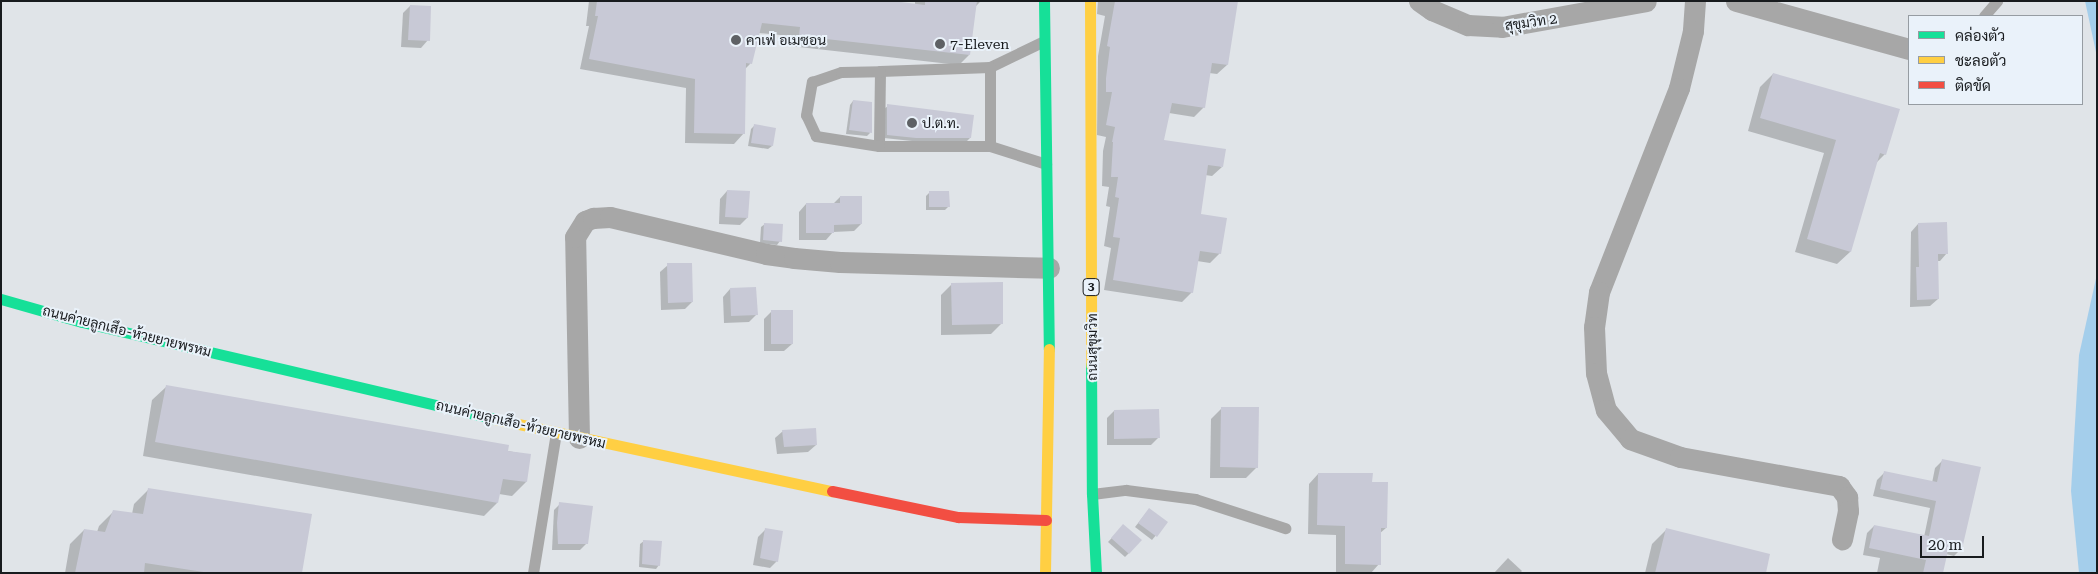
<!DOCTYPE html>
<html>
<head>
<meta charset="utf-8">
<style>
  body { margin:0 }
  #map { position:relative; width:2098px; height:574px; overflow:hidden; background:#e0e4e8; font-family:"Roboto Serif",Sarabun,serif }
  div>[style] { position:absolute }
  .water>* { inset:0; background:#a4ceeb }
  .shadow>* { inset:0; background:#0003 }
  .building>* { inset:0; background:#c8c9d6 }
  .lane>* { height:11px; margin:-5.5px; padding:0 5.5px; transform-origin:5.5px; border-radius:5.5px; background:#a7a7a7 }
  .street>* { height:21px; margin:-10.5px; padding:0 10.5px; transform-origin:10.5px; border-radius:10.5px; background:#a7a7a7 }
  .fast>* { height:11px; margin:-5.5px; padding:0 5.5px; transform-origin:5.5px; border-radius:5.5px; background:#16e098 }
  .slow>* { height:11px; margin:-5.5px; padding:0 5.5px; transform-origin:5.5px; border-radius:5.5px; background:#ffcf43 }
  .jam>* { height:11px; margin:-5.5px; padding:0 5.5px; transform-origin:5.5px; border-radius:5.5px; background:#f24e42 }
  .dots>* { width:14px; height:14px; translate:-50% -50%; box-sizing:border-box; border:2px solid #eaf2fa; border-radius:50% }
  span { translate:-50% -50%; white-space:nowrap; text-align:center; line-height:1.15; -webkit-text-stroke:4px #eaf2fa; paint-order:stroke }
  .shield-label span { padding:1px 4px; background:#eaf2fa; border:1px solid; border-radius:4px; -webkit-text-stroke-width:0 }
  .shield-label { font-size:12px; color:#181b1e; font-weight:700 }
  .street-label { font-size:14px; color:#181b1e }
  .poi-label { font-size:14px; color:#181b1e }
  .left { translate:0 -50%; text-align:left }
  .frame { position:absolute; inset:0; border:2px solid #181b1e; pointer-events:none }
  .legend { position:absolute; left:1908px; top:15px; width:175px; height:90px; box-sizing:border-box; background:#eaf2fa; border:1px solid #969ca2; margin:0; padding:6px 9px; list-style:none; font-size:15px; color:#181b1e }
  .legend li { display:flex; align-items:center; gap:10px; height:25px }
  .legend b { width:25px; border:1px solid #969ca2 }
  .scale { position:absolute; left:1920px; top:536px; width:64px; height:22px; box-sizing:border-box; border:2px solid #181b1e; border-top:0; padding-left:6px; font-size:15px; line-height:18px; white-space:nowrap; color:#181b1e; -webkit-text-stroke:4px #eaf2fa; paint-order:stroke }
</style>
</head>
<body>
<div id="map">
  <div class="water">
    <i style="clip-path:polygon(2085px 1px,2097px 1px,2097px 57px)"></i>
    <i style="clip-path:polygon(2097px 274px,2097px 573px,2079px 573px,2071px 491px,2079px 355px)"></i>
  </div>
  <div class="shadow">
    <i style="clip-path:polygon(589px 1px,882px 1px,915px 5px,915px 1px,980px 2px,975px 7px,969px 55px,959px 65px,790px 46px,791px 36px,758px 33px,750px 64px,745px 69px,744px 133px,734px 144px,685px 143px,686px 88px,580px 69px,589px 26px,586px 26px)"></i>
    <i style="clip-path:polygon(1098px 1px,1222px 1px,1227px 65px,1217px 74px,1209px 73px,1204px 107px,1194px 117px,1169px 113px,1163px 141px,1222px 167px,1212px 176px,1205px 175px,1199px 215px,1220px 253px,1210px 263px,1197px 261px,1192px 292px,1182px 302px,1104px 290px,1111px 248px,1104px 246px,1110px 207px,1106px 206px,1109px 187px,1102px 186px,1103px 151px,1106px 137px,1097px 135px,1098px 56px,1105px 16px,1097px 14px)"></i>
    <i style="clip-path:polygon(410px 6px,428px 40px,421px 48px,401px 47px,403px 13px)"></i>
    <i style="clip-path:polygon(1773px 74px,1885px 154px,1876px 163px,1850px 252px,1837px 264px,1795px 252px,1824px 153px,1748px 131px,1760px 87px)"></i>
    <i style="clip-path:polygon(853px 101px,870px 133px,867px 136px,846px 134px,850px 105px)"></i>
    <i style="clip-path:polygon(888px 106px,970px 138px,967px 141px,912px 141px,884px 138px,884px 109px)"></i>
    <i style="clip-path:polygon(755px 125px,772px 146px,768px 149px,748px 146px,751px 129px)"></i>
    <i style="clip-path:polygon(727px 191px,747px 218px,740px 225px,719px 224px,720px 199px)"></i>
    <i style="clip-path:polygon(929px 193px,948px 207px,945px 210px,926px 210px,926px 196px)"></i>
    <i style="clip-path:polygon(840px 197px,861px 224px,854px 231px,833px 232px,826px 240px,799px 240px,799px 212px,806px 204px,833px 204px)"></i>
    <i style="clip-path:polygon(765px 224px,780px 241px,777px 245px,760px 243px,761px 227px)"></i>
    <i style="clip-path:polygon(1918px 224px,1947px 253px,1940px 261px,1936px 261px,1938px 299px,1930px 306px,1910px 307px,1911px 232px)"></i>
    <i style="clip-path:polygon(668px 265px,692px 302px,685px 309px,661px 310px,660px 272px)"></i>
    <i style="clip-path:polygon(952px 284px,1002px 323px,991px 334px,941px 335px,941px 295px)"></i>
    <i style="clip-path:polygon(730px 289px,757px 314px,749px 322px,724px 323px,723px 297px)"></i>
    <i style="clip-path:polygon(772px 311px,792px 344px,784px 351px,764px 351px,764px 319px)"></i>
    <i style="clip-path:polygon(166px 387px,530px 455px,526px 482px,512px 496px,499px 494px,497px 503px,484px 516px,143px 456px,152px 400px)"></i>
    <i style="clip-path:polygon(1222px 408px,1257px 467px,1246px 478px,1210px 478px,1211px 419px)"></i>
    <i style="clip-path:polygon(1114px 411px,1159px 437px,1151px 445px,1107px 445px,1107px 418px)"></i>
    <i style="clip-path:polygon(783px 431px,816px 445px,808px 452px,777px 454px,775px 438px)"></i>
    <i style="clip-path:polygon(1942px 461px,1961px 549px,1954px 556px,1946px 554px,1942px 573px,1877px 573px,1880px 558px,1863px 555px,1867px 533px,1874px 526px,1924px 537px,1930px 508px,1873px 496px,1877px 480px,1884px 473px,1932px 483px,1935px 468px)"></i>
    <i style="clip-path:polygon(1318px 474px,1386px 528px,1379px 534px,1379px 564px,1371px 573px,1336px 573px,1336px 535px,1308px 534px,1309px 484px)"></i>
    <i style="clip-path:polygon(148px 490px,301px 573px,65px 573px,70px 544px,84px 530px,97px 532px,99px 526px,113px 512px,132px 514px,134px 504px)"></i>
    <i style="clip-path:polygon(560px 504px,587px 543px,580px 550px,552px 550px,554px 510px)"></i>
    <i style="clip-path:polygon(1146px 513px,1166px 523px,1152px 540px,1135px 527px)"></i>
    <i style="clip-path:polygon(1123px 526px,1129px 553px,1125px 557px,1108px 542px)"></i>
    <i style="clip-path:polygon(766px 529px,777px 561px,770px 568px,753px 565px,758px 537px)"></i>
    <i style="clip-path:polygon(1666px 530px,1764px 573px,1645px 573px,1652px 544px)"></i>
    <i style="clip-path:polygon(644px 541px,659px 565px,656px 569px,639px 567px,640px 544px)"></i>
    <i style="clip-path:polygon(1508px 558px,1522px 571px,1520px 573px,1494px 573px)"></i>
  </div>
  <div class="building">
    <i style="clip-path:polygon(597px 1px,893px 1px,925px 5px,925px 1px,977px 1px,970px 55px,799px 36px,800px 27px,762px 23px,752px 64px,746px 63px,745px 134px,694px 133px,695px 79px,589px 59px,598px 16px,595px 16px)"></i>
    <i style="clip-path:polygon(1115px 1px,1238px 1px,1228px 65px,1212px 63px,1205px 108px,1172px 103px,1164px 140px,1226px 149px,1223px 167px,1208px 165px,1201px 214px,1227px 218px,1221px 254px,1200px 251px,1193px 293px,1113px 280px,1120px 238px,1113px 237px,1119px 198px,1115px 197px,1118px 177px,1111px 177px,1113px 142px,1112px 142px,1115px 127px,1106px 125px,1112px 92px,1106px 92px,1106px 78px,1110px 47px,1107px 46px)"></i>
    <i style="clip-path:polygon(410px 5px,431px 6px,430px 41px,408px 40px)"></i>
    <i style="clip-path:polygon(1773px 73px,1900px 109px,1886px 155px,1880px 153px,1851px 252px,1807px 239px,1836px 140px,1760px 118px)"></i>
    <i style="clip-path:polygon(853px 100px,872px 102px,872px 133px,849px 130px)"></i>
    <i style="clip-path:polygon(887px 104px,974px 115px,971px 138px,916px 138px,887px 135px)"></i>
    <i style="clip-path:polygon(754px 124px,776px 128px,773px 146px,751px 143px)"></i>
    <i style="clip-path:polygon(727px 190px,750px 191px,748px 218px,725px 217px)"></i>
    <i style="clip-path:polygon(929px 191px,949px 191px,950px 207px,929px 207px)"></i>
    <i style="clip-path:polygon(840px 196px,862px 196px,862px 224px,834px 225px,834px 233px,806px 233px,806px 203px,840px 203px)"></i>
    <i style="clip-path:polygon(1947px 222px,1948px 254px,1938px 254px,1939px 299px,1917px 300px,1916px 267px,1919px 267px,1918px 223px)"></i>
    <i style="clip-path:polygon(764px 223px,783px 224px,782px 242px,763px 240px)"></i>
    <i style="clip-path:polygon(667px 263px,692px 263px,693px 302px,668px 303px)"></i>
    <i style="clip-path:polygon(1003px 282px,1003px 324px,952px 325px,951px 283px)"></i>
    <i style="clip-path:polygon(756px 287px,758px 315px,731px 316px,730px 288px)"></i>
    <i style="clip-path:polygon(771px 310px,793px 310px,793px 344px,771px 344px)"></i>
    <i style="clip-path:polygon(166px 385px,509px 445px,508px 451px,531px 454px,527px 482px,503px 479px,498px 503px,155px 442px)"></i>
    <i style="clip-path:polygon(1221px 407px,1259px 407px,1258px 468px,1220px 467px)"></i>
    <i style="clip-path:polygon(1159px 409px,1160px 438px,1114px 439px,1114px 410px)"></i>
    <i style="clip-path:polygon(816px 428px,817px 445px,784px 447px,782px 430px)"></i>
    <i style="clip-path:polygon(1942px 459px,1981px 467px,1962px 549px,1949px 546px,1943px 573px,1923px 573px,1926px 560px,1869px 548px,1874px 525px,1929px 536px,1936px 501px,1880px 489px,1884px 471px,1937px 482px)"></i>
    <i style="clip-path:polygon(1318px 473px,1373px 473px,1372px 482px,1388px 482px,1387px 528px,1381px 528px,1381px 565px,1345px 564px,1345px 526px,1317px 525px)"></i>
    <i style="clip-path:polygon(148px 488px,312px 514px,302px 573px,210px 573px,145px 563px,144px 573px,75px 573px,84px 529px,105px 532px,113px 510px,143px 514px)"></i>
    <i style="clip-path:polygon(559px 502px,593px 506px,588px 544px,558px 544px,557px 523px)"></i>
    <i style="clip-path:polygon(1149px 508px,1168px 522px,1157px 537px,1138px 523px)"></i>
    <i style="clip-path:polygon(1123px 524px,1142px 540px,1129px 554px,1111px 538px)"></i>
    <i style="clip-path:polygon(765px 528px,783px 531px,778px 562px,760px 558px)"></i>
    <i style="clip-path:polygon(1666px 528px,1770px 554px,1766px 573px,1655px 573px)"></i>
    <i style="clip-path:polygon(643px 540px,662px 541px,660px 566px,642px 564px)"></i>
  </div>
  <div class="lane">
    <i style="left:1984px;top:16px;width:20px;rotate:-49deg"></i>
    <i style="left:1044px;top:41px;width:60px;rotate:154.3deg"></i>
    <i style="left:990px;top:67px;width:110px;rotate:177.9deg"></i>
    <i style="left:880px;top:71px;width:75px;rotate:90.8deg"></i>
    <i style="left:879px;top:146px;width:111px"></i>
    <i style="left:990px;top:146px;width:59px;rotate:17.8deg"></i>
    <i style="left:990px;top:67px;width:79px;rotate:90deg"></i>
    <i style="left:879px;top:146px;width:64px;rotate:-171deg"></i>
    <i style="left:816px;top:136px;width:23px;rotate:-115deg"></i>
    <i style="left:806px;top:115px;width:34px;rotate:-80deg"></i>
    <i style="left:812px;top:82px;width:31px;rotate:-19deg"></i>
    <i style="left:841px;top:72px;width:39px;rotate:-1deg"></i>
    <i style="left:1092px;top:494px;width:34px;rotate:-7deg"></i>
    <i style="left:1126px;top:490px;width:70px;rotate:7.4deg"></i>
    <i style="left:1195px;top:499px;width:95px;rotate:17.9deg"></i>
    <i style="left:533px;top:573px;width:142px;rotate:-80.7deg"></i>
  </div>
  <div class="street">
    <i style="left:1419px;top:1px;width:16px;rotate:35deg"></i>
    <i style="left:1432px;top:10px;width:39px;rotate:23deg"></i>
    <i style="left:1468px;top:25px;width:34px;rotate:3deg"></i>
    <i style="left:1502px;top:27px;width:146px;rotate:-10.2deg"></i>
    <i style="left:1695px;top:1px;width:30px;rotate:94deg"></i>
    <i style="left:1693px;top:31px;width:59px;rotate:103.8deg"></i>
    <i style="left:1679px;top:88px;width:219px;rotate:111.4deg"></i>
    <i style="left:1599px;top:292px;width:35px;rotate:98deg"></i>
    <i style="left:1594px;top:327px;width:46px;rotate:87.5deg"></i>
    <i style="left:1596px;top:373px;width:38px;rotate:75deg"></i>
    <i style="left:1606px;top:410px;width:38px;rotate:50deg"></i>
    <i style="left:1630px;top:439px;width:53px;rotate:19.8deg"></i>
    <i style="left:1680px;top:457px;width:162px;rotate:10.3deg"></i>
    <i style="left:1839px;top:486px;width:14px;rotate:54deg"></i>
    <i style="left:1847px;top:497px;width:14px;rotate:86deg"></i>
    <i style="left:1848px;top:511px;width:29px;rotate:102deg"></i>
    <i style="left:1736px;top:1px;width:180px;rotate:15.5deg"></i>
    <i style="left:579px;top:438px;width:201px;rotate:-91.1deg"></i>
    <i style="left:575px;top:237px;width:19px;rotate:-58deg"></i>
    <i style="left:585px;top:221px;width:9px;rotate:-21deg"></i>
    <i style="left:593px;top:218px;width:17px;rotate:-3deg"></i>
    <i style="left:610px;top:217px;width:160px;rotate:13.3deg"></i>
    <i style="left:766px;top:254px;width:28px;rotate:8deg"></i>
    <i style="left:794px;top:258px;width:46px;rotate:5deg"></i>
    <i style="left:840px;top:262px;width:209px;rotate:1.6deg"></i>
  </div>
  <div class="fast">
    <i style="left:1044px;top:1px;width:348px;rotate:89.2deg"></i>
    <i style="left:1px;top:299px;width:84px;rotate:15.9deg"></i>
    <i style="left:82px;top:322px;width:424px;rotate:13.2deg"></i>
    <i style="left:1091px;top:365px;width:129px;rotate:89.6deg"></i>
    <i style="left:1092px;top:494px;width:79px;rotate:87.1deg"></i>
  </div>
  <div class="slow">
    <i style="left:1090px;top:1px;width:364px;rotate:89.8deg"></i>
    <i style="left:495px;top:419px;width:345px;rotate:12.1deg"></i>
    <i style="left:1045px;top:573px;width:224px;rotate:-89deg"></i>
  </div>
  <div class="jam">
    <i style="left:832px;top:491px;width:129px;rotate:11.7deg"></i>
    <i style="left:958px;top:517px;width:88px;rotate:2deg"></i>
  </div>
  <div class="dots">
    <i style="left:736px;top:40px;background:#5e6165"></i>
    <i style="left:940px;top:44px;background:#5e6165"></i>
    <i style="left:912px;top:123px;background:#5e6165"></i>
  </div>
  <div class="shield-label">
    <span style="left:1091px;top:287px">3</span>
  </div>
  <div class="street-label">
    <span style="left:1531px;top:22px;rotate:-8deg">สุขุมวิท 2</span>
    <span style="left:127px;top:331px;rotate:14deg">ถนนค่ายลูกเสึอ-ห้วยยายพรหม</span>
    <span style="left:1092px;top:347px;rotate:-90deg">ถนนสุขุมวิท</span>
    <span style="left:521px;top:424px;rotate:13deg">ถนนค่ายลูกเสึอ-ห้วยยายพรหม</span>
  </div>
  <div class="poi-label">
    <span class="left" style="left:746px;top:40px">คาเฟ่ อเมซอน</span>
    <span class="left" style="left:950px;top:44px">7-Eleven</span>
    <span class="left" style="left:922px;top:123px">ป.ต.ท.</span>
  </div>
  <div class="frame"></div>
  <ul class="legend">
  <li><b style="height:6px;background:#16e098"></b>คล่องตัว</li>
  <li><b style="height:6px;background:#ffcf43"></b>ชะลอตัว</li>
  <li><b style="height:6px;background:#f24e42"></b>ติดขัด</li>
  </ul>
  <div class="scale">20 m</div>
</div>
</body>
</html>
